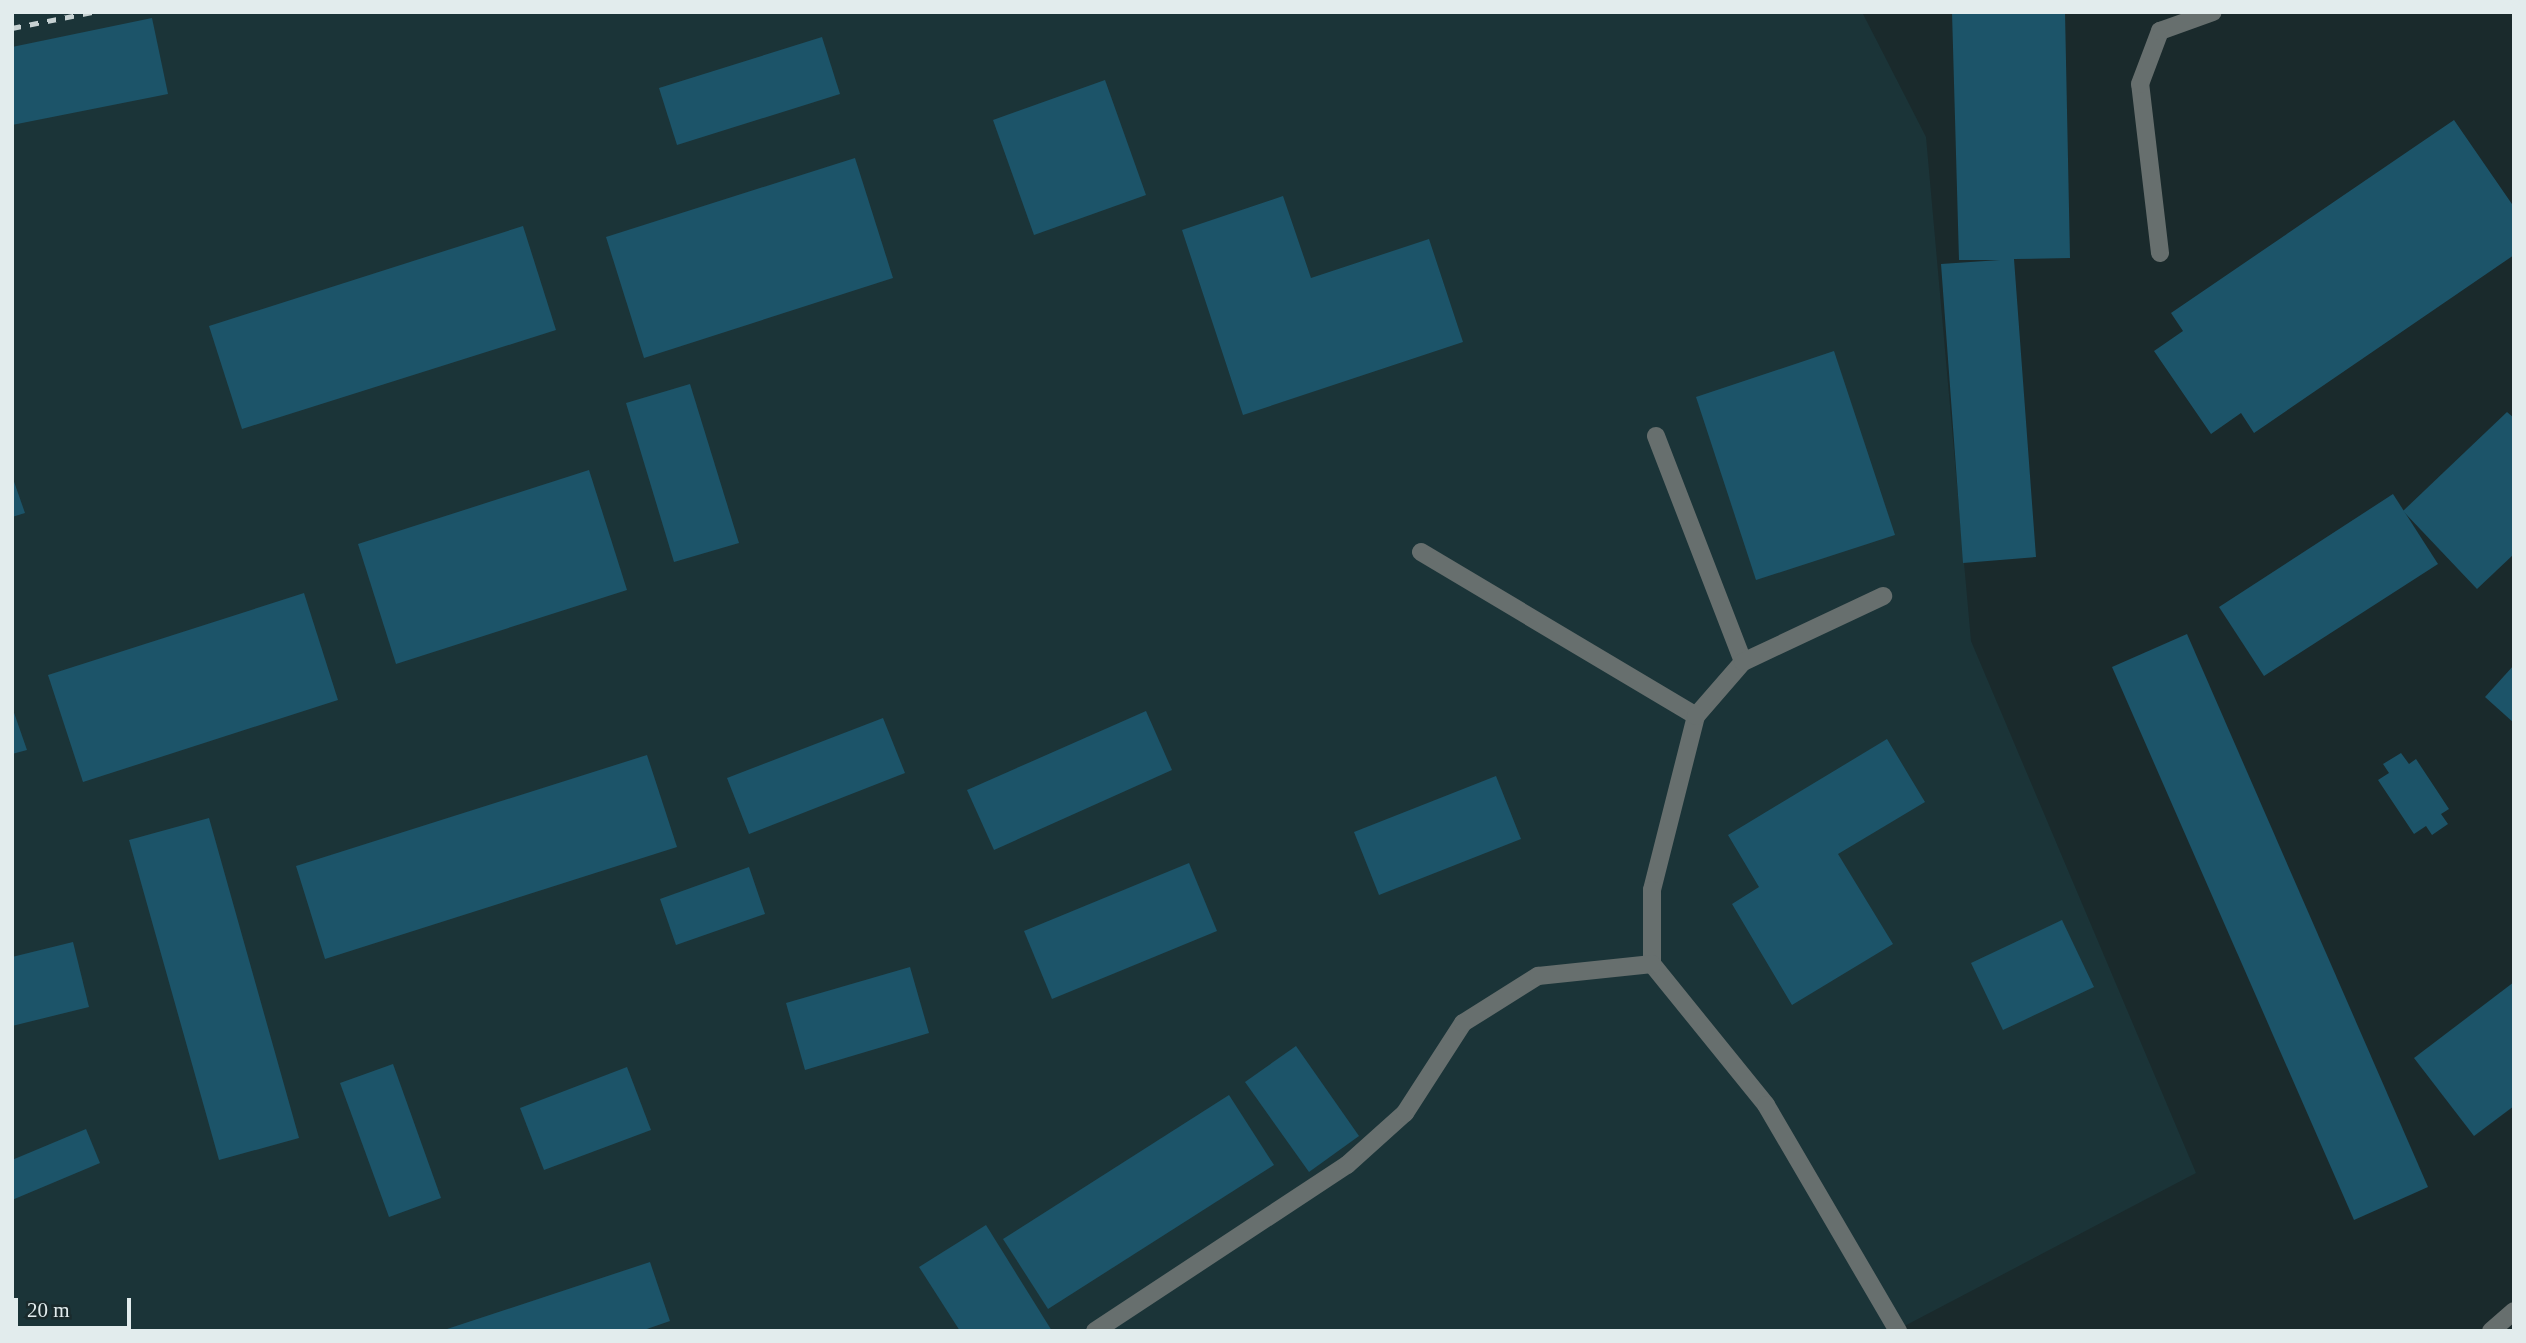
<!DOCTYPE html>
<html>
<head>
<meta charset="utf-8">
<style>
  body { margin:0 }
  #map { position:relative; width:2526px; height:1343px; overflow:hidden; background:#1a2a2c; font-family:"Times New Roman",serif }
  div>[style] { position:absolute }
  .built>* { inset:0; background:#1b3438 }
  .building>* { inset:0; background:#1c5469 }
  .minor>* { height:18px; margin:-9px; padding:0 9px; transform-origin:9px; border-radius:9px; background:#676f6e }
  .rail>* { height:5px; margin-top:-2.5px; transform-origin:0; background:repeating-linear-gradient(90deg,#c7d2d3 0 9px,transparent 0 18px) }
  span { translate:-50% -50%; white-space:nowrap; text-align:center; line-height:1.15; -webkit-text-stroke:5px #1a2a2c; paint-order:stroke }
  .frame { position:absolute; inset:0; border:14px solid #e2eced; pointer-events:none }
  .scale { position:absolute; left:14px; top:1298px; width:117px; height:32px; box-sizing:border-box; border:4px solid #e2eced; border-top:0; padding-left:9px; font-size:21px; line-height:24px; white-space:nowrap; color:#e2eced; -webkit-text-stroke:5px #1a2a2c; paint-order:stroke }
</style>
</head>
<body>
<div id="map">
  <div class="built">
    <i style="clip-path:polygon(12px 12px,1862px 12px,1926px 137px,1971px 641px,2196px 1173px,1895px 1331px,12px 1331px)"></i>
  </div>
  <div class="building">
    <i style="clip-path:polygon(1952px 12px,2065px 12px,2070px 258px,2014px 259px,2036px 557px,1963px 563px,1941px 264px,2000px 260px,1959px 260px)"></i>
    <i style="clip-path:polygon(152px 18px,168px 94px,12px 125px,12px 47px)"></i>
    <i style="clip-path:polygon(822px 37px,840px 94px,677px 145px,659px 88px)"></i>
    <i style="clip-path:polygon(1105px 80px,1146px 195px,1034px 235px,993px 120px)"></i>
    <i style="clip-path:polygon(2454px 120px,2514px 207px,2514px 255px,2254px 433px,2241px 413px,2211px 434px,2154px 351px,2183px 331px,2171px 313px)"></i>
    <i style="clip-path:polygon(855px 158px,893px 278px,644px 358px,606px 237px)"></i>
    <i style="clip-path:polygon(1283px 196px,1311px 278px,1429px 239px,1463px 342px,1243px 415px,1182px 230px)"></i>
    <i style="clip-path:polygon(523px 226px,556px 330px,242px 429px,209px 326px)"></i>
    <i style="clip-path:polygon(1834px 351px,1895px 535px,1756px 580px,1696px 397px)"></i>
    <i style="clip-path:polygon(690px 384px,739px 543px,674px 562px,626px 403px)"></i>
    <i style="clip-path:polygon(2507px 412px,2514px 418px,2514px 554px,2477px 589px,2403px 511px)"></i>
    <i style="clip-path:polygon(589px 470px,627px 590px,396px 664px,358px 544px)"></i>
    <i style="clip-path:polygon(12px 476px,25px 513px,12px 517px)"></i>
    <i style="clip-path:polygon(2393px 494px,2438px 564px,2264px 676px,2219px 607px)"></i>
    <i style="clip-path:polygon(304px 593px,338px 700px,83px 782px,48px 675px)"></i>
    <i style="clip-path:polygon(2187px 634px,2428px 1187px,2354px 1220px,2112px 667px)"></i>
    <i style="clip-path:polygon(2514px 665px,2514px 723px,2485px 697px)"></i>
    <i style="clip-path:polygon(12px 707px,27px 750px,12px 754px)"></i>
    <i style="clip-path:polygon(1146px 711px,1172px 770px,994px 850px,967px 790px)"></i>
    <i style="clip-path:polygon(883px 718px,905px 773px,749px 834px,727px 778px)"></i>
    <i style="clip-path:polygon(1887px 739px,1925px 802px,1838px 854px,1893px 944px,1792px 1005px,1732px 904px,1759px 887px,1728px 835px)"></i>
    <i style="clip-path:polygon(2401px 753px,2409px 764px,2416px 759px,2449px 809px,2441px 814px,2448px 824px,2432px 835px,2426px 826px,2414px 834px,2378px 780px,2389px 773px,2383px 764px)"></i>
    <i style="clip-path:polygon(647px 755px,677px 847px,325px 959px,296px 866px)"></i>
    <i style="clip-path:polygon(1496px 776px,1521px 839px,1379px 895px,1354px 832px)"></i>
    <i style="clip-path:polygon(209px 818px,299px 1138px,219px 1160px,129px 840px)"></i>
    <i style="clip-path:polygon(1189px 863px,1217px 931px,1052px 999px,1024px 931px)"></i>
    <i style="clip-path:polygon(749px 867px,765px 914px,676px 945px,660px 899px)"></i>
    <i style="clip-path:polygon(2062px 920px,2094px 987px,2003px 1030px,1971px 963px)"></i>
    <i style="clip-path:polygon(73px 942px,89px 1007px,12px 1026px,12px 957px)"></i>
    <i style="clip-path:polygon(910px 967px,929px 1033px,805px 1070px,786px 1003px)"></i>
    <i style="clip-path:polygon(2514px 982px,2514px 1106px,2474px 1136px,2414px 1058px)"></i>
    <i style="clip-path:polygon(1296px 1046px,1359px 1136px,1309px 1172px,1245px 1082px)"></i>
    <i style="clip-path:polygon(393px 1064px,441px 1198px,389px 1217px,340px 1083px)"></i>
    <i style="clip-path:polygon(627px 1067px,651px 1130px,544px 1170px,520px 1108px)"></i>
    <i style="clip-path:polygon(1229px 1095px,1274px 1165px,1048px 1309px,1003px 1239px)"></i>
    <i style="clip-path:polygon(86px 1129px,100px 1163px,12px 1200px,12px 1160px)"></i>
    <i style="clip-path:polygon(986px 1225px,1052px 1331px,960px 1331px,919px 1267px)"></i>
    <i style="clip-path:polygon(650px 1262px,670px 1321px,641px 1331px,441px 1331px)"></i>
  </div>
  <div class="minor">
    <i style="left:2160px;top:253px;width:170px;rotate:-96.7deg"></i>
    <i style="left:2140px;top:84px;width:57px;rotate:-69.3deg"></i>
    <i style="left:2160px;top:31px;width:56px;rotate:-19.7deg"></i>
    <i style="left:1656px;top:436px;width:242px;rotate:68.9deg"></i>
    <i style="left:1421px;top:552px;width:320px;rotate:30.8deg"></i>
    <i style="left:1696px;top:716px;width:179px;rotate:104.2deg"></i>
    <i style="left:1652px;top:890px;width:74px;rotate:90deg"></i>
    <i style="left:1652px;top:964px;width:181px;rotate:51deg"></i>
    <i style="left:1766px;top:1105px;width:262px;rotate:59.7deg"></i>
    <i style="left:1696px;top:716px;width:72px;rotate:-49deg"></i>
    <i style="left:1743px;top:662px;width:155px;rotate:-25.2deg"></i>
    <i style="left:1095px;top:1331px;width:302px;rotate:-33.4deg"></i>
    <i style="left:1347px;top:1165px;width:78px;rotate:-41.9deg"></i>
    <i style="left:1405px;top:1113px;width:107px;rotate:-57.2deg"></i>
    <i style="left:1463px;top:1023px;width:89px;rotate:-32.1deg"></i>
    <i style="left:1538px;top:976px;width:115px;rotate:-6deg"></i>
    <i style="left:2491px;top:1331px;width:30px;rotate:-41deg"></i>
  </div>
  <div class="rail">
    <i style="left:12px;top:28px;width:83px;rotate:-11.2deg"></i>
  </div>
  <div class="frame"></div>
  <div class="scale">20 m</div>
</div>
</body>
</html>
